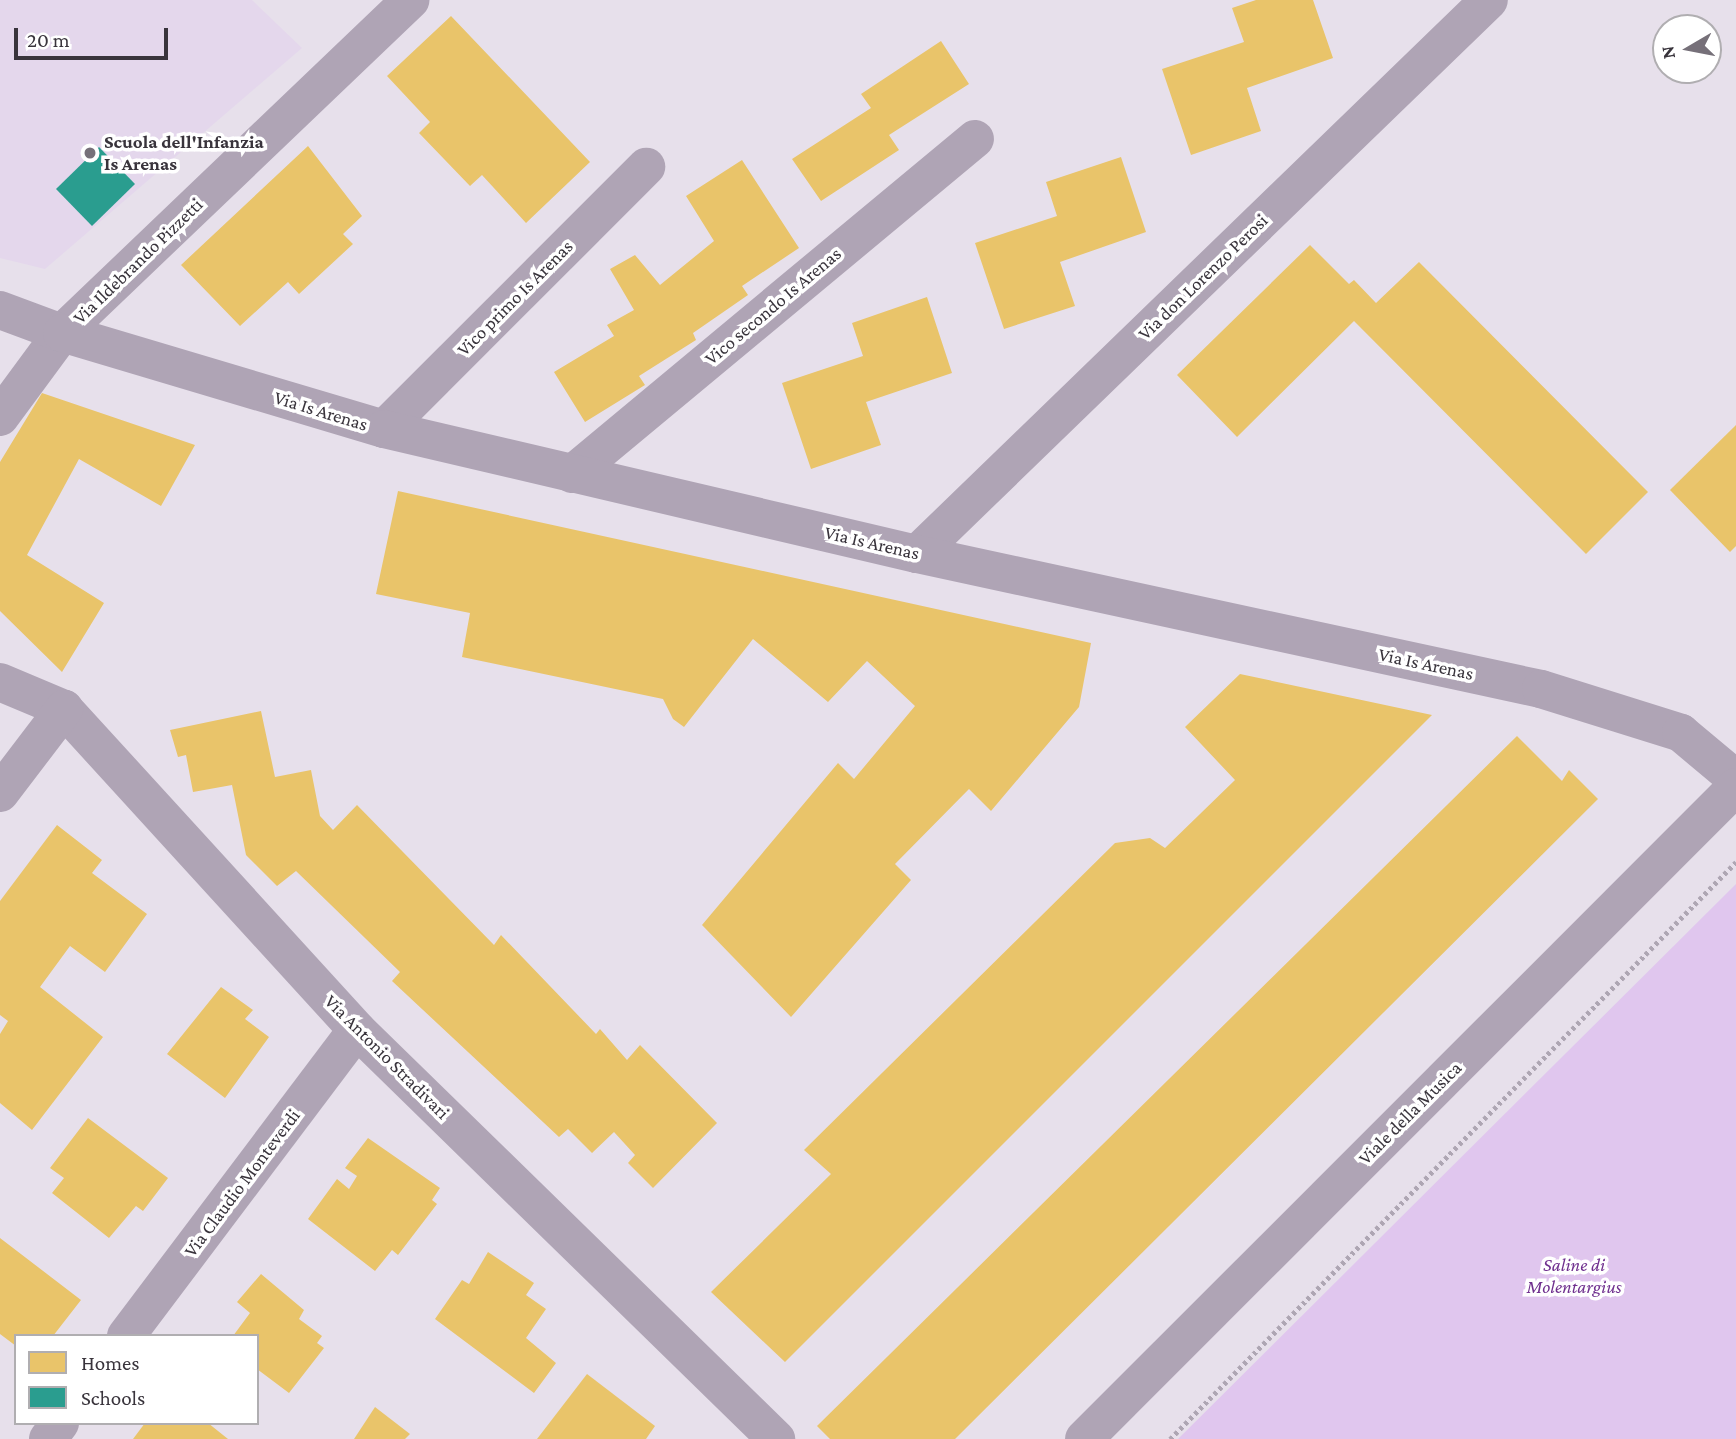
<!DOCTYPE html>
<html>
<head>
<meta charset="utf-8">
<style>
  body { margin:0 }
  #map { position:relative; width:1736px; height:1439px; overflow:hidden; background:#e7e0eb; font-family:"Crimson Pro",serif }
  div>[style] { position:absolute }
  .built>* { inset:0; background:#e4d7ec }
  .green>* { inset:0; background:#e0c6ee }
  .homes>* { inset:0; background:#e9c46a }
  .schools>* { inset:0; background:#2a9d8f }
  .path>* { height:4.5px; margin-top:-2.25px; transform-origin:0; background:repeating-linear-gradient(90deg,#aea6b3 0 3.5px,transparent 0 7px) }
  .minor>* { height:38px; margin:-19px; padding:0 19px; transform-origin:19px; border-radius:19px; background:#afa4b5 }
  .tertiary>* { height:38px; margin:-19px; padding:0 19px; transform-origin:19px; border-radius:19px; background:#afa4b5 }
  .dots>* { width:19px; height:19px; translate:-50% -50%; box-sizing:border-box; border:4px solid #fff; border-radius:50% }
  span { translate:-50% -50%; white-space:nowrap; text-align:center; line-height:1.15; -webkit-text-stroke:7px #fff; paint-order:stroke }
  .poi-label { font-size:19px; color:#39343c; font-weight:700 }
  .left { translate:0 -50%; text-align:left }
  .street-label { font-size:19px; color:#39343c }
  .park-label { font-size:19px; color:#6f2f8e; font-style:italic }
  .legend { position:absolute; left:14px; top:1334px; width:245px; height:91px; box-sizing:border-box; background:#fff; border:2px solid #b0aeb1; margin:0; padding:9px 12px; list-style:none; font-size:21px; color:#39343c }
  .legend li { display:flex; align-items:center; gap:14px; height:35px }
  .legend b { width:35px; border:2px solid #b0aeb1 }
  .north { position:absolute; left:1652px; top:14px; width:70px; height:70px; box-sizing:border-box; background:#fff; border:2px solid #b0aeb1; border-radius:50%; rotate:260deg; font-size:19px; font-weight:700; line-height:28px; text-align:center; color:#39343c }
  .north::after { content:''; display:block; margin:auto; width:24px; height:32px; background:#767079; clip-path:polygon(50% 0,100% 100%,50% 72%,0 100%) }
  .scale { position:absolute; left:14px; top:28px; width:154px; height:32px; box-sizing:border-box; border:4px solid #39343c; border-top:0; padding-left:9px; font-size:21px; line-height:24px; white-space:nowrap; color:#39343c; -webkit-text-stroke:5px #fff; paint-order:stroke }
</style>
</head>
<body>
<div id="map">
  <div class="built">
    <i style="clip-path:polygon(0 0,252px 0,302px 48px,45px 269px,0 258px)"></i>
  </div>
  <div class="green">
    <i style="clip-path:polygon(1736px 884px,1736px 1439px,1178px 1439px)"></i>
  </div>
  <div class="homes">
    <i style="clip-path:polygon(1256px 0,1313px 0,1333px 58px,1247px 88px,1261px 131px,1191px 155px,1162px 69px,1244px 42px,1232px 8px)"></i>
    <i style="clip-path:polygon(451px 16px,590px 162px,526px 223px,482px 175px,470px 186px,419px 133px,430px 122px,387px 76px)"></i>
    <i style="clip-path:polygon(941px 41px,969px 84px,889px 135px,899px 150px,821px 201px,792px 159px,871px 108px,861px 94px)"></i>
    <i style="clip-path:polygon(308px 146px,362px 216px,343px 234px,353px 244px,299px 294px,288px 282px,240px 326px,181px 265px)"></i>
    <i style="clip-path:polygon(1121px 157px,1146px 232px,1060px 262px,1075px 306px,1004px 329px,975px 243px,1057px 216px,1046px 182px)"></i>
    <i style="clip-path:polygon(742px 160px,799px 248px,742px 286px,748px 295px,693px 333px,696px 340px,639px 376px,645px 385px,585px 422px,554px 372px,614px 336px,607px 325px,634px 310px,610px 269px,635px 255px,660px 285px,714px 241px,686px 196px)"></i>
    <i style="clip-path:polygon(1310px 245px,1349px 284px,1354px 280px,1376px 303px,1419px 262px,1648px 492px,1586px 554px,1354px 321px,1237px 437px,1177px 375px)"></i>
    <i style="clip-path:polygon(927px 297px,952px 373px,866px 402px,881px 445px,811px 469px,782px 383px,863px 356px,852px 323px)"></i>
    <i style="clip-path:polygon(42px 393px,195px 445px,161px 506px,79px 459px,27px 555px,104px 603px,62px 672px,0 611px,0 462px)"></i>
    <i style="clip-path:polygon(1736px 425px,1736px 546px,1730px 552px,1670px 490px)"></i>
    <i style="clip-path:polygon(398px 491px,1091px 643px,1079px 707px,991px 811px,969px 789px,895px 864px,911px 880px,791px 1017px,702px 925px,838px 763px,854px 779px,915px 706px,867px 661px,828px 702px,753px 639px,684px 727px,673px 719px,663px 699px,462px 657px,470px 613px,376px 594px)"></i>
    <i style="clip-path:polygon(1240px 674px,1432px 715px,785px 1362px,711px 1292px,831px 1174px,804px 1150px,1115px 843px,1150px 838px,1165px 848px,1235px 780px,1185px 727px)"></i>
    <i style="clip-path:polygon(261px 711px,275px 777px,311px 770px,320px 816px,333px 830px,357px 805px,494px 945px,501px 935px,596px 1034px,600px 1029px,627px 1060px,640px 1045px,717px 1123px,653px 1188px,628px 1163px,635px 1155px,614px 1132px,592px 1153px,568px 1129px,559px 1137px,392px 981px,400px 972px,296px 871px,277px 886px,246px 855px,232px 785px,193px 792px,186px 755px,178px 757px,170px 730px)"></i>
    <i style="clip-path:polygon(1517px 736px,1562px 781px,1569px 770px,1598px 799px,955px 1439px,830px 1439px,817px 1426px)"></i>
    <i style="clip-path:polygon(57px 825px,102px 860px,92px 873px,147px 914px,105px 972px,70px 946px,40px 987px,103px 1037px,32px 1130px,0 1103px,0 1034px,8px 1021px,0 1015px,0 901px)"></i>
    <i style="clip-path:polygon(221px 987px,253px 1010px,245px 1019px,269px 1037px,225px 1098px,167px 1054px)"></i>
    <i style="clip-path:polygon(88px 1118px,168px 1178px,143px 1211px,136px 1206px,109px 1238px,52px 1193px,64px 1178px,50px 1168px)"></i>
    <i style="clip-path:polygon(368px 1138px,440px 1188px,432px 1200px,437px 1204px,398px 1255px,392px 1250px,375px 1271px,308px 1219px,337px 1179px,349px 1189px,357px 1176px,345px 1168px)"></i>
    <i style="clip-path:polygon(0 1238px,81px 1300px,53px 1336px,16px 1336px,16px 1346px,0 1334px)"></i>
    <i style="clip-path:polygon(488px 1252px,534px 1283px,526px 1295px,546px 1309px,526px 1338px,556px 1363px,534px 1393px,435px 1319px,462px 1280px,469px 1284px)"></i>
    <i style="clip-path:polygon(261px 1274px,304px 1310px,299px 1319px,322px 1336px,317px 1343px,324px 1348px,289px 1393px,257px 1369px,257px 1336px,233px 1336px,250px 1313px,237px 1302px)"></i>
    <i style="clip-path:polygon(587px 1374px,655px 1426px,646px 1439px,537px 1439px)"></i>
    <i style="clip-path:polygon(375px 1407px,410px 1434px,405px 1439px,354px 1439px)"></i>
    <i style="clip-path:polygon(145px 1423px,208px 1423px,228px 1439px,133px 1439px)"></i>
  </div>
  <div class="schools">
    <i style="clip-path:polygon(99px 147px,135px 184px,92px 226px,56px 189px)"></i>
  </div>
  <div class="path">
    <i style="left:1170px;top:1439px;width:808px;rotate:-45.55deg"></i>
  </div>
  <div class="minor">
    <i style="left:0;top:417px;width:104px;rotate:-53.6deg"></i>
    <i style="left:62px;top:333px;width:482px;rotate:-43.7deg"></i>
    <i style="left:384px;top:429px;width:371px;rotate:-45deg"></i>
    <i style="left:572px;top:474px;width:524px;rotate:-39.74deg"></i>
    <i style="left:917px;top:554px;width:796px;rotate:-44.08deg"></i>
    <i style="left:0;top:682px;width:69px;rotate:22.9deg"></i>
    <i style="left:64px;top:709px;width:435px;rotate:47.6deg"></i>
    <i style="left:357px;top:1030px;width:586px;rotate:44.31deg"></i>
    <i style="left:0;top:793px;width:106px;rotate:-52.7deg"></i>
    <i style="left:126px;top:1336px;width:383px;rotate:-53deg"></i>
    <i style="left:48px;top:1439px;width:20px;rotate:-53deg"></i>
  </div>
  <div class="tertiary">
    <i style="left:0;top:310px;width:66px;rotate:20.4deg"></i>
    <i style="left:62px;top:333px;width:336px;rotate:16.6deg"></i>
    <i style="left:384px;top:429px;width:547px;rotate:13.2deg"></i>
    <i style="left:917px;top:554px;width:638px;rotate:12.21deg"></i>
    <i style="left:1541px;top:689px;width:147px;rotate:17.4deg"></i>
    <i style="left:1681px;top:733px;width:72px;rotate:39.9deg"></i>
    <i style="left:1084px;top:1439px;width:922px;rotate:-45deg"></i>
  </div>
  <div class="dots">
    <i style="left:90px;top:153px;background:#767079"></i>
  </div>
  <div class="poi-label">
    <span class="left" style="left:104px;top:153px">Scuola dell'Infanzia<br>Is Arenas</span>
  </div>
  <div class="street-label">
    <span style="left:138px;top:261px;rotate:-44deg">Via Ildebrando Pizzetti</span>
    <span style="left:1203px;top:277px;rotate:-44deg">Via don Lorenzo Perosi</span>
    <span style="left:515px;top:298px;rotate:-45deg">Vico primo Is Arenas</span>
    <span style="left:773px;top:306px;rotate:-40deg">Vico secondo Is Arenas</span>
    <span style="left:321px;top:411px;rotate:17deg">Via Is Arenas</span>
    <span style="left:872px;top:543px;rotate:13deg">Via Is Arenas</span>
    <span style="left:1426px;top:664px;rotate:12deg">Via Is Arenas</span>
    <span style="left:387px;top:1057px;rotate:45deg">Via Antonio Stradivari</span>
    <span style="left:1410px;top:1113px;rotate:-45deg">Viale della Musica</span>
    <span style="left:242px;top:1183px;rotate:-53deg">Via Claudio Monteverdi</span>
  </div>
  <div class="park-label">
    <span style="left:1574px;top:1276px">Saline di<br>Molentargius</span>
  </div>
  <ul class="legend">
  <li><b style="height:19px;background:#e9c46a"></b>Homes</li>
  <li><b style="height:19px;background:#2a9d8f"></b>Schools</li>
  </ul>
  <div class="north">N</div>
  <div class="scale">20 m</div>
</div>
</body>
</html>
